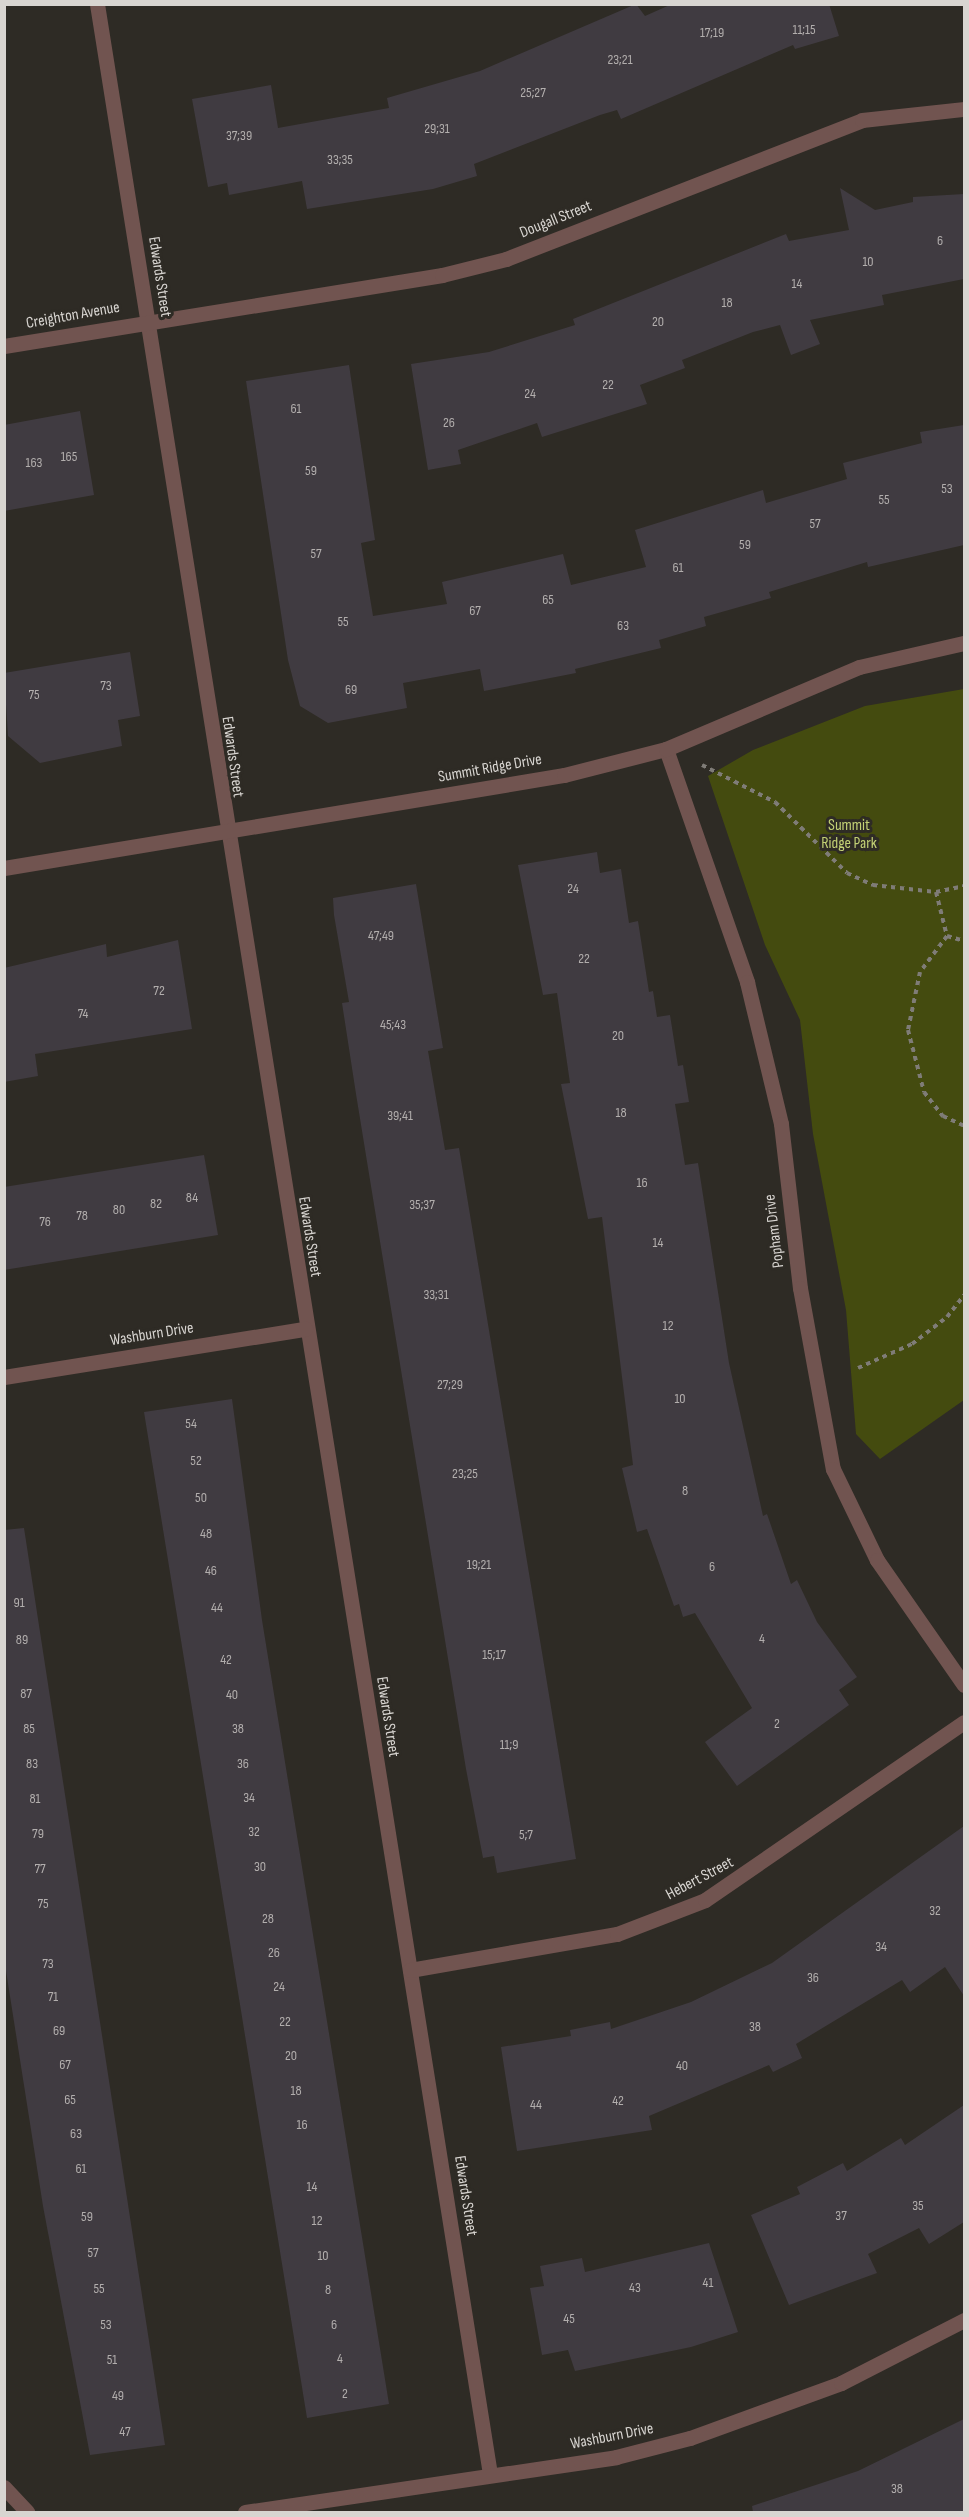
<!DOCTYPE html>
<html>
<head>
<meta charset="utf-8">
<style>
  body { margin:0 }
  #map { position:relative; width:969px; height:2517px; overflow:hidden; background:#2e2b25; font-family:"Sofia Sans Condensed",sans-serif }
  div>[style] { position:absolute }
  .green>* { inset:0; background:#444b0f }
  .building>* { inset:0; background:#403b41 }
  .path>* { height:4px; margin-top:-2px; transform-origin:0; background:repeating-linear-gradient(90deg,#7f7c77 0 4.5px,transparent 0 9px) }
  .minor>* { height:15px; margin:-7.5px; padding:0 7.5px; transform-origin:7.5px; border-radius:7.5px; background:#715450 }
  span { translate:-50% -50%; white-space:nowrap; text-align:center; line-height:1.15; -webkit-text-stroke:6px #2e2b25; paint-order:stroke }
  .number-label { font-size:14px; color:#b2aead }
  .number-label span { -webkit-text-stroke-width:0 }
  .street-label { font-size:16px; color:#d8d5d1 }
  .park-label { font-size:16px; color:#c3d175 }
  .frame { position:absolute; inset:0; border:6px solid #d8d5d1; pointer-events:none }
</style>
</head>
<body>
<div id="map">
  <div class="green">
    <i style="clip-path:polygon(964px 689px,964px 1400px,880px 1459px,856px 1434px,846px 1310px,813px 1134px,800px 1020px,765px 945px,708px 776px,753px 750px,865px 706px)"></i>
  </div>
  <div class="building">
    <i style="clip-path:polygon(636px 4px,645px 16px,672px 4px,829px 4px,839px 36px,795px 49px,793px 45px,621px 119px,617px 110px,600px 115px,474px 164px,477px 176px,433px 189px,307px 209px,302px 181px,229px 195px,227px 183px,208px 187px,192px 99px,271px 85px,278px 128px,389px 108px,387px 98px,480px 71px)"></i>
    <i style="clip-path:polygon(840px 188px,875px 210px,913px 202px,913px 197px,964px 194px,964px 279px,882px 295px,884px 305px,810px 320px,820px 344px,791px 355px,780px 325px,753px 332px,682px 360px,685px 368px,640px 385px,647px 404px,542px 437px,537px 423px,458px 450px,461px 464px,428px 470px,411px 364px,489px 352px,575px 325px,573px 319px,786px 234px,789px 241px,849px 230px)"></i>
    <i style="clip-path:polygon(349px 365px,375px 540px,361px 543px,373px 616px,447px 604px,442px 582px,563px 554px,571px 585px,646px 567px,635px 530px,763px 490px,766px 503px,847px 479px,843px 463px,922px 443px,920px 432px,964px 425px,964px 545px,868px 567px,867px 562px,769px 592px,771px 598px,704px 617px,706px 626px,659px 640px,661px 648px,575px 669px,576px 673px,484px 691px,480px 669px,403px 683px,407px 708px,328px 723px,300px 706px,288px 660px,246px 381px)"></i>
    <i style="clip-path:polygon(80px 411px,94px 495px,4px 511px,4px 425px)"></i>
    <i style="clip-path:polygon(130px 652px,140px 716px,118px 720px,122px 746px,40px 763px,8px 736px,4px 673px)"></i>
    <i style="clip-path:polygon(597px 852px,600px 873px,621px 869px,629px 923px,638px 921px,649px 992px,653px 991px,657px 1017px,670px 1015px,678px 1066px,683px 1065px,689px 1102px,675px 1104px,685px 1165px,698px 1163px,729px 1363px,763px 1516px,767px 1514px,791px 1584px,797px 1580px,817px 1622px,857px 1677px,839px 1690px,849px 1705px,737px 1786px,705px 1742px,752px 1708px,695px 1613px,683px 1617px,679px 1604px,674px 1606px,647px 1529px,637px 1532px,622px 1468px,633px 1465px,602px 1217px,588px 1219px,561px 1084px,570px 1083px,557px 993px,543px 995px,518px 865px)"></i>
    <i style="clip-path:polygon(416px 884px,443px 1048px,428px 1051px,445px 1150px,459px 1148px,576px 1859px,497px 1873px,494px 1856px,483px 1858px,466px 1769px,356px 1094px,342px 1003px,349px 1002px,334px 915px,333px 898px)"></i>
    <i style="clip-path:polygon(178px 940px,192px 1029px,35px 1054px,38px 1076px,4px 1082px,4px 968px,106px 944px,107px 957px)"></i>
    <i style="clip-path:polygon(204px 1155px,218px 1235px,4px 1270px,4px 1187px)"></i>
    <i style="clip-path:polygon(232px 1399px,262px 1620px,389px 2404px,307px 2418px,144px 1412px)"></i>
    <i style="clip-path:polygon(24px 1528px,165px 2445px,90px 2455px,43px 2206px,4px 1958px,4px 1530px)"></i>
    <i style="clip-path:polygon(964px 1826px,964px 1996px,945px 1967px,910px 1992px,902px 1980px,796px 2044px,802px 2058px,773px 2072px,769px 2065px,649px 2116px,652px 2130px,517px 2151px,501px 2047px,571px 2036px,570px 2030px,610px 2022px,611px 2029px,691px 2002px,772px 1963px)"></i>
    <i style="clip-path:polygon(964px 2105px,964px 2222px,929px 2244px,919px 2228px,868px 2254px,877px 2273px,789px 2305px,751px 2215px,800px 2194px,797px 2187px,843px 2163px,847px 2171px,901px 2138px,905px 2145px)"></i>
    <i style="clip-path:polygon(709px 2243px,738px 2332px,691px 2347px,575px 2371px,568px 2350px,542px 2355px,530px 2288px,544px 2286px,540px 2266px,582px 2258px,585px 2272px)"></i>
    <i style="clip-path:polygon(964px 2419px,964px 2512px,753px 2512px,752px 2506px,858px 2471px)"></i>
  </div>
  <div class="path">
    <i style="left:702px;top:765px;width:82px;rotate:26.9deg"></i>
    <i style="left:775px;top:802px;width:101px;rotate:44.6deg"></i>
    <i style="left:847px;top:873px;width:29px;rotate:25deg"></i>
    <i style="left:873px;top:885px;width:63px;rotate:6.3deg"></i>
    <i style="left:936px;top:892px;width:29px;rotate:-12deg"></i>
    <i style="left:936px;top:892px;width:45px;rotate:76deg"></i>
    <i style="left:947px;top:936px;width:45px;rotate:126.9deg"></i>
    <i style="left:920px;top:972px;width:59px;rotate:101.7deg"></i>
    <i style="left:908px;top:1030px;width:64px;rotate:75.5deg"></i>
    <i style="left:924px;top:1092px;width:31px;rotate:52deg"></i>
    <i style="left:943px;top:1116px;width:23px;rotate:25deg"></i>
    <i style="left:947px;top:936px;width:18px;rotate:16deg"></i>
    <i style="left:858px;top:1368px;width:59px;rotate:-24deg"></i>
    <i style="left:912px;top:1344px;width:44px;rotate:-37.6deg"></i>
    <i style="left:947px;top:1317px;width:28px;rotate:-52deg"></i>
  </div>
  <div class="minor">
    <i style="left:97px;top:4px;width:2501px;rotate:80.96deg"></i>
    <i style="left:4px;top:346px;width:444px;rotate:-9.2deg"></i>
    <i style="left:442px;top:275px;width:66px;rotate:-14deg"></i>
    <i style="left:506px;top:259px;width:382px;rotate:-21.3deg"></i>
    <i style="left:862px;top:120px;width:103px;rotate:-6.2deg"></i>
    <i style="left:666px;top:749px;width:247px;rotate:70.8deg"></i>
    <i style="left:747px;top:982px;width:146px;rotate:76.5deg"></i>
    <i style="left:781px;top:1124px;width:165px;rotate:83.4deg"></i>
    <i style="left:800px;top:1288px;width:184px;rotate:79.7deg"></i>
    <i style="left:833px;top:1469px;width:101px;rotate:64.2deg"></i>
    <i style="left:877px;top:1560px;width:152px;rotate:55.2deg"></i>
    <i style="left:4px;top:868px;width:568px;rotate:-9.43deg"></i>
    <i style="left:564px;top:775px;width:105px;rotate:-14.3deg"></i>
    <i style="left:666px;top:749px;width:210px;rotate:-23deg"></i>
    <i style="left:859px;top:667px;width:108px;rotate:-12.9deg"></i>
    <i style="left:4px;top:1377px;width:305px;rotate:-9.1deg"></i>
    <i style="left:410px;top:1970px;width:210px;rotate:-9.9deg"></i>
    <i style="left:617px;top:1934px;width:94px;rotate:-21.1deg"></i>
    <i style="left:705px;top:1900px;width:314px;rotate:-34.5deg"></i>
    <i style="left:4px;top:2487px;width:34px;rotate:47deg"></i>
    <i style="left:245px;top:2512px;width:375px;rotate:-8.4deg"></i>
    <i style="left:616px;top:2457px;width:76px;rotate:-14.4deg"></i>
    <i style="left:690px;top:2438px;width:161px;rotate:-20deg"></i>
    <i style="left:841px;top:2383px;width:138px;rotate:-27.1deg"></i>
  </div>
  <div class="number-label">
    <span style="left:804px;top:30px">11;15</span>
    <span style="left:712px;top:33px">17;19</span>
    <span style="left:620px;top:60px">23;21</span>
    <span style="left:533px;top:93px">25;27</span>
    <span style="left:437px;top:129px">29;31</span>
    <span style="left:239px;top:136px">37;39</span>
    <span style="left:340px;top:160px">33;35</span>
    <span style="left:940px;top:241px">6</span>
    <span style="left:868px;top:262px">10</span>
    <span style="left:797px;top:284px">14</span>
    <span style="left:727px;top:303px">18</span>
    <span style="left:658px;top:322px">20</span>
    <span style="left:608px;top:385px">22</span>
    <span style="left:530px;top:394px">24</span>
    <span style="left:296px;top:409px">61</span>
    <span style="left:449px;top:423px">26</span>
    <span style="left:69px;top:457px">165</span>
    <span style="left:34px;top:463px">163</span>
    <span style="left:311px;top:471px">59</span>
    <span style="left:947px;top:489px">53</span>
    <span style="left:884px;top:500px">55</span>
    <span style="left:815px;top:524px">57</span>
    <span style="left:745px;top:545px">59</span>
    <span style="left:316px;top:554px">57</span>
    <span style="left:678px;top:568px">61</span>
    <span style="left:548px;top:600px">65</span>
    <span style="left:475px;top:611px">67</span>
    <span style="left:343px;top:622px">55</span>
    <span style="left:623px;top:626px">63</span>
    <span style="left:106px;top:686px">73</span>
    <span style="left:351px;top:690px">69</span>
    <span style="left:34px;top:695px">75</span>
    <span style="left:573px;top:889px">24</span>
    <span style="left:381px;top:936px">47;49</span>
    <span style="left:584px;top:959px">22</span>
    <span style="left:159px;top:991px">72</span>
    <span style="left:83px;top:1014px">74</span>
    <span style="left:393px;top:1025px">45;43</span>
    <span style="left:618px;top:1036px">20</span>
    <span style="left:621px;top:1113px">18</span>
    <span style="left:400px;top:1116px">39;41</span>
    <span style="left:642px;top:1183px">16</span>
    <span style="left:192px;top:1198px">84</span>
    <span style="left:156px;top:1204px">82</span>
    <span style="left:422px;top:1205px">35;37</span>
    <span style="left:119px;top:1210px">80</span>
    <span style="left:82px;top:1216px">78</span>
    <span style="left:45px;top:1222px">76</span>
    <span style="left:658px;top:1243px">14</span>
    <span style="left:436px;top:1295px">33;31</span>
    <span style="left:668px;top:1326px">12</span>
    <span style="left:450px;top:1385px">27;29</span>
    <span style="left:680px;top:1399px">10</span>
    <span style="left:191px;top:1424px">54</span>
    <span style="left:196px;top:1461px">52</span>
    <span style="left:465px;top:1474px">23;25</span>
    <span style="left:685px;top:1491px">8</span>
    <span style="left:201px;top:1498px">50</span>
    <span style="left:206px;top:1534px">48</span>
    <span style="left:479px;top:1565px">19;21</span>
    <span style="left:712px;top:1567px">6</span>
    <span style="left:211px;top:1571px">46</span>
    <span style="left:19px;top:1603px">91</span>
    <span style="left:217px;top:1608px">44</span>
    <span style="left:762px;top:1639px">4</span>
    <span style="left:22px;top:1640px">89</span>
    <span style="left:494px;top:1655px">15;17</span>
    <span style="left:226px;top:1660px">42</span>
    <span style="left:26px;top:1694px">87</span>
    <span style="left:232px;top:1695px">40</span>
    <span style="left:777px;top:1724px">2</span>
    <span style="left:29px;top:1729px">85</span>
    <span style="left:238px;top:1729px">38</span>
    <span style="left:509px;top:1745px">11;9</span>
    <span style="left:32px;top:1764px">83</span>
    <span style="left:243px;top:1764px">36</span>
    <span style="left:249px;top:1798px">34</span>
    <span style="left:35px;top:1799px">81</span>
    <span style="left:254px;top:1832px">32</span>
    <span style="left:38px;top:1834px">79</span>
    <span style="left:526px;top:1835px">5;7</span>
    <span style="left:260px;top:1867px">30</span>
    <span style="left:40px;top:1869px">77</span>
    <span style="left:43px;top:1904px">75</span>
    <span style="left:935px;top:1911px">32</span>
    <span style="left:268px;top:1919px">28</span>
    <span style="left:881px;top:1947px">34</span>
    <span style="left:274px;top:1953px">26</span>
    <span style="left:48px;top:1964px">73</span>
    <span style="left:813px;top:1978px">36</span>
    <span style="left:279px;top:1987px">24</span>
    <span style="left:53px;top:1997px">71</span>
    <span style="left:285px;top:2022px">22</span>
    <span style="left:755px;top:2027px">38</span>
    <span style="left:59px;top:2031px">69</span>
    <span style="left:291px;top:2056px">20</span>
    <span style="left:65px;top:2065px">67</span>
    <span style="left:682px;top:2066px">40</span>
    <span style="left:296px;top:2091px">18</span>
    <span style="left:70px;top:2100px">65</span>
    <span style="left:618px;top:2101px">42</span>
    <span style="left:536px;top:2105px">44</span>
    <span style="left:302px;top:2125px">16</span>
    <span style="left:76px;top:2134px">63</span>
    <span style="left:81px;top:2169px">61</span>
    <span style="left:312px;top:2187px">14</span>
    <span style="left:918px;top:2206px">35</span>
    <span style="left:841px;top:2216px">37</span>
    <span style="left:87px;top:2217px">59</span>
    <span style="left:317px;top:2221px">12</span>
    <span style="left:93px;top:2253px">57</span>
    <span style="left:323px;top:2256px">10</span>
    <span style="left:708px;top:2283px">41</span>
    <span style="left:635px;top:2288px">43</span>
    <span style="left:99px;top:2289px">55</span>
    <span style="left:328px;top:2290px">8</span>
    <span style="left:569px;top:2319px">45</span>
    <span style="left:106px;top:2325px">53</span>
    <span style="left:334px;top:2325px">6</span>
    <span style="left:340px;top:2359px">4</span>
    <span style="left:112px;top:2360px">51</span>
    <span style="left:345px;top:2394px">2</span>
    <span style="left:118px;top:2396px">49</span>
    <span style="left:125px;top:2432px">47</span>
    <span style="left:897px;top:2489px">38</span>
  </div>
  <div class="street-label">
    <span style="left:556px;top:220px;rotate:-22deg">Dougall Street</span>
    <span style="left:159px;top:277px;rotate:81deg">Edwards Street</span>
    <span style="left:73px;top:316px;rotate:-10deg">Creighton Avenue</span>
    <span style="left:232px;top:757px;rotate:82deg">Edwards Street</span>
    <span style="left:490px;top:769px;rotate:-10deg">Summit Ridge Drive</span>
    <span style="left:775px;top:1231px;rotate:-97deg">Popham Drive</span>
    <span style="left:309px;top:1237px;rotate:81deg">Edwards Street</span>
    <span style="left:152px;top:1335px;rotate:-9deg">Washburn Drive</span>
    <span style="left:387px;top:1717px;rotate:81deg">Edwards Street</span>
    <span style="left:700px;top:1879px;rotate:-28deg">Hebert Street</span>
    <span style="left:465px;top:2196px;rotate:81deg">Edwards Street</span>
    <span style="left:612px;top:2437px;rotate:-11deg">Washburn Drive</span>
  </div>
  <div class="park-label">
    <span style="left:849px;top:835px">Summit<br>Ridge Park</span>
  </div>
  <div class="frame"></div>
</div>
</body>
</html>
